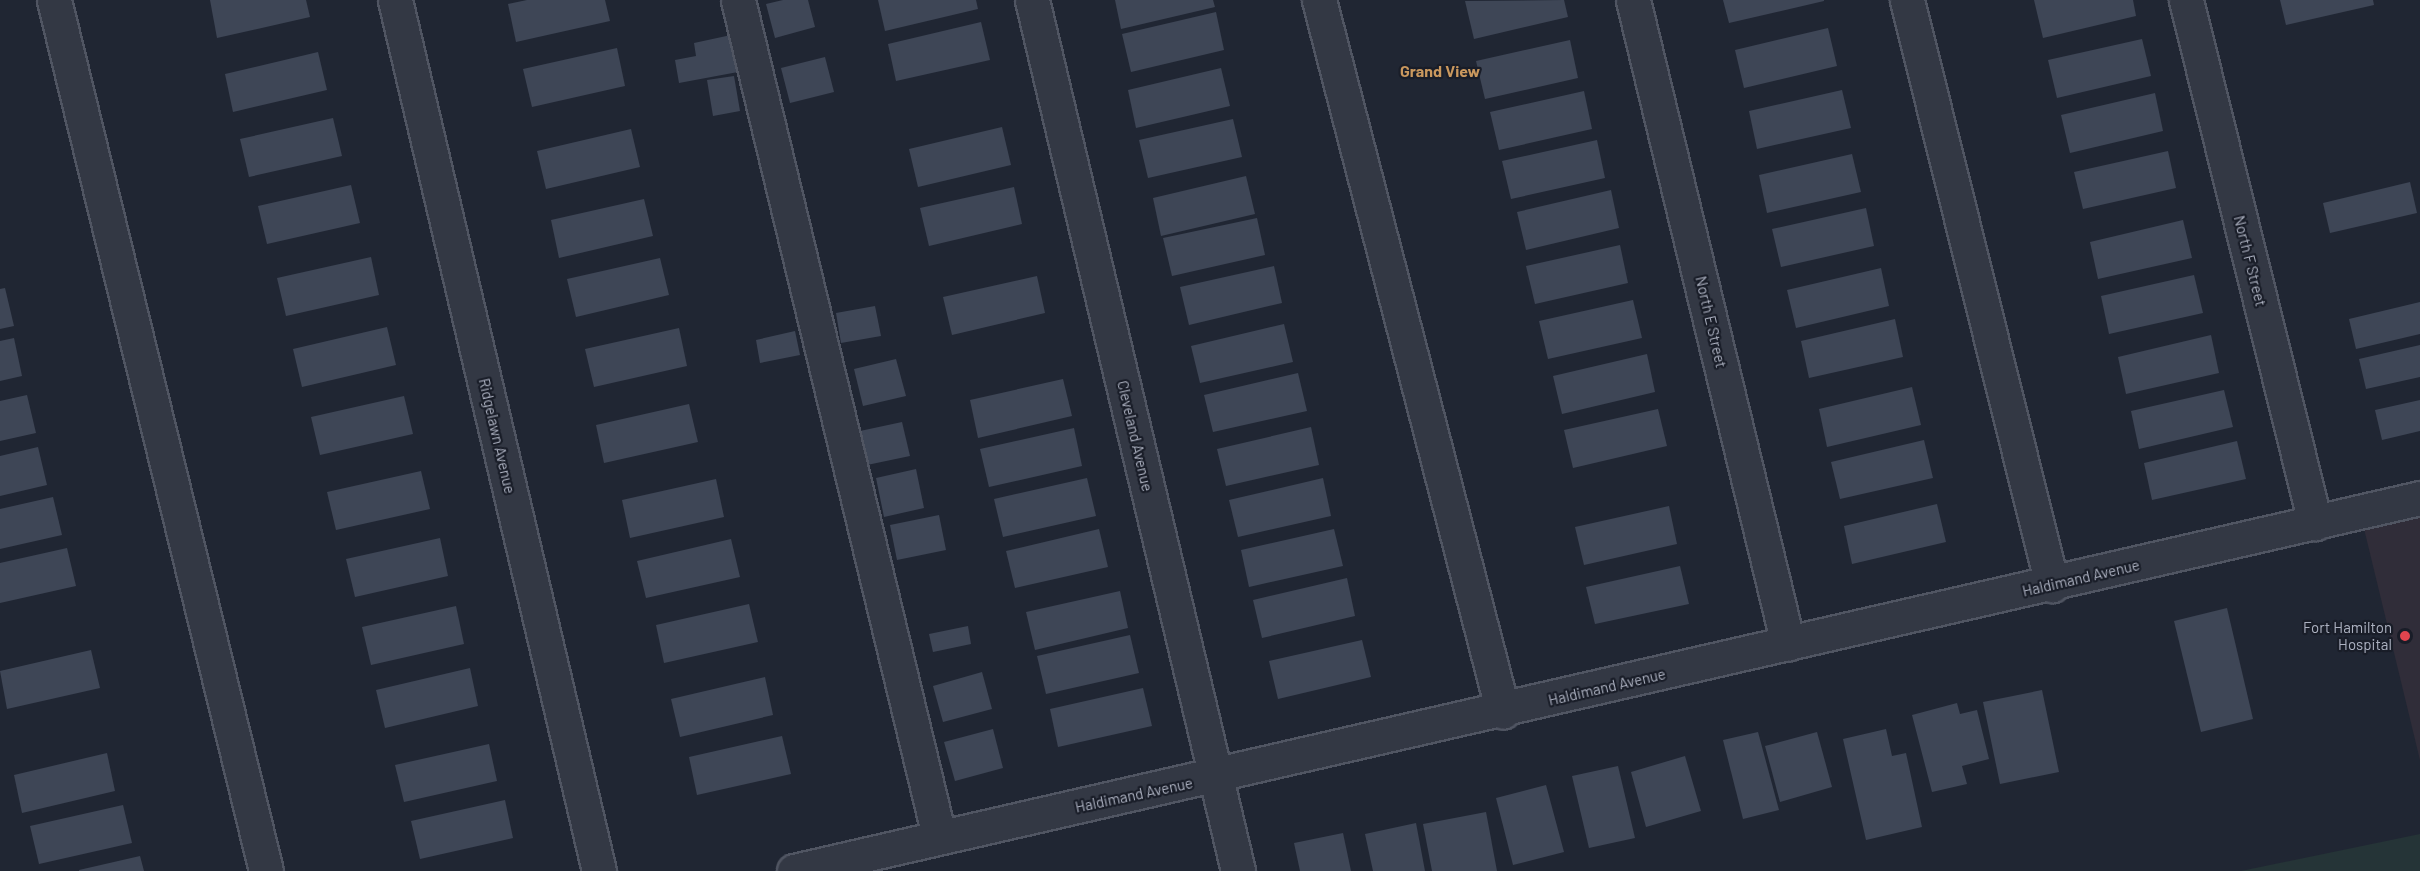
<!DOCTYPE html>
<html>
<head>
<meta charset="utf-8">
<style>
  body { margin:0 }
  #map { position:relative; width:2420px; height:871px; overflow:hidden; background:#202633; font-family:Barlow,sans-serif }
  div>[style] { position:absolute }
  .medical>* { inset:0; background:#302d39 }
  .green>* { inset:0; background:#253437 }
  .building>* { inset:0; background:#3e4656 }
  .roads { filter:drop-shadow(2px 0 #505562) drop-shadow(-2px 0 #505562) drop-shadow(0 2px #505562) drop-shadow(0 -2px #505562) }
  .minor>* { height:33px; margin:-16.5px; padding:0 16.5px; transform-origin:16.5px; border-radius:16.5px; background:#333844 }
  .dots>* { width:16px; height:16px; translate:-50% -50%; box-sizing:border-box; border:3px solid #191d28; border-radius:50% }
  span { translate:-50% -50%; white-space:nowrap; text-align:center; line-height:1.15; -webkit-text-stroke:4.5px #191d28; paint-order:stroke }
  .street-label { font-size:15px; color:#adb2c1 }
  .poi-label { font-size:15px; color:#adb2c1 }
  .right { translate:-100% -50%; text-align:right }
  .neighbourhood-label { font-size:16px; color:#ca985e; font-weight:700 }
</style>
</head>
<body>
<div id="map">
  <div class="medical">
    <i style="clip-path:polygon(2420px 498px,2420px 760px,2360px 512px)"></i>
  </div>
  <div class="green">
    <i style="clip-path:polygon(2420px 834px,2420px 871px,2241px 871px)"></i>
  </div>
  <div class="building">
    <i style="clip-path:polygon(210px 0,306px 0,310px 17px,217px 38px)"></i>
    <i style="clip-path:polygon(527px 0,605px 0,610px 21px,516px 42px,508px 4px)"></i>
    <i style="clip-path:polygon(783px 0,808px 0,815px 27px,775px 38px,766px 4px)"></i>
    <i style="clip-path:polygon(878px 0,976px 0,978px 9px,885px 31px)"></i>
    <i style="clip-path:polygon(1115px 0,1213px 0,1215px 7px,1121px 29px)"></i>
    <i style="clip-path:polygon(1564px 0,1568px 17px,1474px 39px,1465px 1px)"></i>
    <i style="clip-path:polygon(1723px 0,1824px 0,1824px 1px,1729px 23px)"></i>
    <i style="clip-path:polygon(2034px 0,2133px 0,2136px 16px,2043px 38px)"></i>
    <i style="clip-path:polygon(2280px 0,2373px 0,2374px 5px,2286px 25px)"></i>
    <i style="clip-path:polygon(1216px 12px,1224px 50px,1131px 72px,1122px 34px)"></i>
    <i style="clip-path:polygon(981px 22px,990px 60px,896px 81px,888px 44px)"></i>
    <i style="clip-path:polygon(1828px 28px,1837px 66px,1744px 88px,1735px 50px)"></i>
    <i style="clip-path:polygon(731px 35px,738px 72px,679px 83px,675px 60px,696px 56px,694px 43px)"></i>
    <i style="clip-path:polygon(2142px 39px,2151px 76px,2057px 98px,2048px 60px)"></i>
    <i style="clip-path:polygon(1570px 40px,1578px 78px,1485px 99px,1476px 61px)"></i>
    <i style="clip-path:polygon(617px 48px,625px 86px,532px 107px,523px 69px)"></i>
    <i style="clip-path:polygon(318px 52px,327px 90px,233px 112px,225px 74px)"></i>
    <i style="clip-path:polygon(825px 57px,834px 92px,790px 103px,781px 68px)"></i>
    <i style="clip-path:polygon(1221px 68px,1230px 106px,1136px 128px,1128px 90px)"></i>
    <i style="clip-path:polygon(734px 76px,740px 111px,713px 116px,707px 80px)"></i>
    <i style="clip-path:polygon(1842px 90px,1851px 128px,1757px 149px,1749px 111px)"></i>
    <i style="clip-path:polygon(1584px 91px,1592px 129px,1499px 150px,1490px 112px)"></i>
    <i style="clip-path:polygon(2155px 93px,2163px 131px,2070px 153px,2061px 115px)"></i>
    <i style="clip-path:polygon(333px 118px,342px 156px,249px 177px,240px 139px)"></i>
    <i style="clip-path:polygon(1233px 119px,1242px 157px,1148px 178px,1139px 140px)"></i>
    <i style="clip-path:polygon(1002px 127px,1011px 165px,918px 187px,909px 149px)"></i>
    <i style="clip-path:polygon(631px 129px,640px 167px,546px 189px,537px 151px)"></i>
    <i style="clip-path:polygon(1597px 140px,1605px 178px,1511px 199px,1502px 161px)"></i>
    <i style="clip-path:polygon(2168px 151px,2176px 188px,2083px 209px,2074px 172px)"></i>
    <i style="clip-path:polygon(1852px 154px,1861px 192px,1767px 213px,1759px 175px)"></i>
    <i style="clip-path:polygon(1246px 176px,1255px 214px,1161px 236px,1153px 198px)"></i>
    <i style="clip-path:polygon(2410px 182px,2417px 213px,2330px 233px,2323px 203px)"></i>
    <i style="clip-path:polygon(351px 185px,360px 223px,267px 244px,258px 206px)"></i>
    <i style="clip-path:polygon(1014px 187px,1022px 224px,929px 246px,920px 208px)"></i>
    <i style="clip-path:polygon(1611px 190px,1619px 228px,1526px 250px,1517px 212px)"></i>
    <i style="clip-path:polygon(644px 199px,653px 236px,559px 258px,551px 220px)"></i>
    <i style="clip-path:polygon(1866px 208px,1874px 246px,1781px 267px,1772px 229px)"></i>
    <i style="clip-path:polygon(1257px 218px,1265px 255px,1172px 276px,1163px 238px)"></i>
    <i style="clip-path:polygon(2183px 220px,2192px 258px,2098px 279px,2090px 242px)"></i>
    <i style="clip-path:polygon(1620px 245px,1628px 283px,1535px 304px,1526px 266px)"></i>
    <i style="clip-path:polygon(371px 257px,379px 295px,286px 316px,277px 278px)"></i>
    <i style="clip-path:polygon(660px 258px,669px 295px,576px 317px,567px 279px)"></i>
    <i style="clip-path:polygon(1274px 266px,1282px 303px,1189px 325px,1180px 287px)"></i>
    <i style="clip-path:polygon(1881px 268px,1889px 306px,1796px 328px,1787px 290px)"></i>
    <i style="clip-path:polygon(2194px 275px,2203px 313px,2109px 334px,2101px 296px)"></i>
    <i style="clip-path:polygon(1037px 276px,1045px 313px,952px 335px,943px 297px)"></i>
    <i style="clip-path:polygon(5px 288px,14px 326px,0 329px,0 289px)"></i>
    <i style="clip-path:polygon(1633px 300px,1642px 338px,1548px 359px,1539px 321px)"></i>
    <i style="clip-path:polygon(2420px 302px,2420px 334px,2356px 349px,2349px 319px)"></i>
    <i style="clip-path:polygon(875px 306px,881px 336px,841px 343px,836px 313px)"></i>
    <i style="clip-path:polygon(1895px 319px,1903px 357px,1809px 378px,1801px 341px)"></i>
    <i style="clip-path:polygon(1284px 324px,1293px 362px,1200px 383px,1191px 346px)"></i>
    <i style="clip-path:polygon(387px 327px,396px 365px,302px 387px,293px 349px)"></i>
    <i style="clip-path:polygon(679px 328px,687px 366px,594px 387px,585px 349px)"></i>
    <i style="clip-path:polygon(795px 331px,800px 355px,760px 363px,756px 340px)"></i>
    <i style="clip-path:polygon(2211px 335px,2219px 373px,2126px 394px,2118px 357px)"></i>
    <i style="clip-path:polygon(14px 338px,22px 376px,0 381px,0 341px)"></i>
    <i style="clip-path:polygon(2420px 345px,2420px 377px,2366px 389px,2359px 359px)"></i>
    <i style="clip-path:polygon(1647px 354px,1655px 392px,1562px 414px,1553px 376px)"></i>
    <i style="clip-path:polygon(896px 359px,906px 396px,863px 406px,854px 369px)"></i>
    <i style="clip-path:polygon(1298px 373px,1307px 411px,1213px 432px,1204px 395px)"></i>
    <i style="clip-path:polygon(1063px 379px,1072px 416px,978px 438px,970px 400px)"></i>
    <i style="clip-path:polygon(1912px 387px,1921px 425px,1827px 447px,1819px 409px)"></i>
    <i style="clip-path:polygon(2224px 390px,2233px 427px,2139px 449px,2131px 411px)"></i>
    <i style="clip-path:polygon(27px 395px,36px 433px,0 441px,0 401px)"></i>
    <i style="clip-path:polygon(404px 396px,413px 434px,320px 455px,311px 417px)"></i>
    <i style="clip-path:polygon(2420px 400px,2420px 431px,2382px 440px,2375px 410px)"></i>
    <i style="clip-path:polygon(689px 404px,698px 442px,604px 463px,596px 425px)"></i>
    <i style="clip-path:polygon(1658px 409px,1667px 446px,1573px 468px,1564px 430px)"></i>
    <i style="clip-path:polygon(902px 422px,910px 456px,867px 465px,860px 431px)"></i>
    <i style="clip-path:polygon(1311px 427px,1319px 465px,1226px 486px,1217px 449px)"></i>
    <i style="clip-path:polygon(1074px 428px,1082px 466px,989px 487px,980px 449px)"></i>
    <i style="clip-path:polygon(1924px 440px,1933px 478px,1840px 499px,1831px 462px)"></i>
    <i style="clip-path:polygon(2237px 441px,2246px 479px,2152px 500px,2144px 463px)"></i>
    <i style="clip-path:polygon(38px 447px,47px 485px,0 496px,0 456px)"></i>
    <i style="clip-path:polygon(916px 469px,924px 508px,884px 517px,876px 478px)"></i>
    <i style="clip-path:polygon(421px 471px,430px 509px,336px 530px,327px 492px)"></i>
    <i style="clip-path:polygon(1087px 478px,1096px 516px,1003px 537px,994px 499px)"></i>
    <i style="clip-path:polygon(1323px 478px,1331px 516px,1238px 537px,1229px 500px)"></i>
    <i style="clip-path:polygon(716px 479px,724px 517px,630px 538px,622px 500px)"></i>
    <i style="clip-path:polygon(53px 497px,62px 535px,0 549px,0 509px)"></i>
    <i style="clip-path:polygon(1937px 504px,1946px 542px,1852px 564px,1844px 526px)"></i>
    <i style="clip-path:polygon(1669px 506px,1677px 544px,1584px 565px,1575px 527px)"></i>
    <i style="clip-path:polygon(939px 515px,946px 550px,897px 560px,890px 525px)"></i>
    <i style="clip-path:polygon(1099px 529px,1108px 567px,1015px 588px,1006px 551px)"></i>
    <i style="clip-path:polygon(1334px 529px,1343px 566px,1249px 587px,1241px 550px)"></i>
    <i style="clip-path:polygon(440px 538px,448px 576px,355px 597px,346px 559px)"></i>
    <i style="clip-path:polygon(731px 539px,740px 577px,646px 598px,637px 561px)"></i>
    <i style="clip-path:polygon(67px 548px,76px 586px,0 603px,0 563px)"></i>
    <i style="clip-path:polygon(1680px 566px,1689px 604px,1595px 624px,1586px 587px)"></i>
    <i style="clip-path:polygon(1347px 578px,1355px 616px,1262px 638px,1253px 600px)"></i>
    <i style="clip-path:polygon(1120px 591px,1128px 628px,1035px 650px,1026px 612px)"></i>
    <i style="clip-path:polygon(749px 604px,758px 642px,664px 663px,656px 625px)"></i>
    <i style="clip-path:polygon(456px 606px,464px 644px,371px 665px,362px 627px)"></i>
    <i style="clip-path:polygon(2227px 608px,2253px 719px,2201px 732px,2174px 621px)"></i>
    <i style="clip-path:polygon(968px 626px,971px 644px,933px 652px,929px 634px)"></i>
    <i style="clip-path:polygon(1130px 635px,1139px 673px,1046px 694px,1037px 656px)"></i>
    <i style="clip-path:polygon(1362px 640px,1371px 677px,1278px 699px,1269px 661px)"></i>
    <i style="clip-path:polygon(91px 650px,100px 688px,7px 709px,0 671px)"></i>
    <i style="clip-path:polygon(470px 668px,478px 706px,385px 728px,376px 690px)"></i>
    <i style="clip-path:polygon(982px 672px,992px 709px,943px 722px,933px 686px)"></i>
    <i style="clip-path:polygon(765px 677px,773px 715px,680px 737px,671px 699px)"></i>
    <i style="clip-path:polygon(1143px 688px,1152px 726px,1058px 747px,1050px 709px)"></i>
    <i style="clip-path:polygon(2042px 690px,2059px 772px,2000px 784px,1983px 702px)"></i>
    <i style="clip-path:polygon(1957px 703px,1960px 714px,1977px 710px,1989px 759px,1962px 766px,1967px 784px,1932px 792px,1912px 715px)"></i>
    <i style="clip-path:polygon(993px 729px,1003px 768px,955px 781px,944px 742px)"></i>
    <i style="clip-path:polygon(1886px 729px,1892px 756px,1906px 753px,1922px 827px,1866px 840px,1843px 739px)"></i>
    <i style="clip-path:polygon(1758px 732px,1779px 810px,1743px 819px,1723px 740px)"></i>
    <i style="clip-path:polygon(1817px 732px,1832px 787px,1780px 802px,1765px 746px)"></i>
    <i style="clip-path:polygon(782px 736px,791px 774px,697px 795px,689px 757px)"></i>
    <i style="clip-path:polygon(489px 744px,497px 781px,404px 802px,395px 765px)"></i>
    <i style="clip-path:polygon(107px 753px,115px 791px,22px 813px,14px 775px)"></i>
    <i style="clip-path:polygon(1685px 756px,1701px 811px,1646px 827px,1631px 772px)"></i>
    <i style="clip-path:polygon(1618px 766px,1635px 838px,1589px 848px,1572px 776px)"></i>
    <i style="clip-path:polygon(1546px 785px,1564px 852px,1513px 865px,1496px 798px)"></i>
    <i style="clip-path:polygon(505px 800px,513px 838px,420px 859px,411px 821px)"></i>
    <i style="clip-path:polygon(123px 805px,132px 843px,39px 864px,30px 826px)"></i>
    <i style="clip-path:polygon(1486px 812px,1497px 871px,1432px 871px,1423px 824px)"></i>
    <i style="clip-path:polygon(1416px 823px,1425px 871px,1373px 871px,1365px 834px)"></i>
    <i style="clip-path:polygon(1343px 833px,1351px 871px,1300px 871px,1294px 843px)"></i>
    <i style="clip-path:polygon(140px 856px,144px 871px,79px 871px,79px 870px)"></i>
  </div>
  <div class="roads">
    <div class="minor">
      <i style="left:54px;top:0;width:896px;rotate:76.32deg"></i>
      <i style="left:395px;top:0;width:895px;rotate:76.82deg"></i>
      <i style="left:738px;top:0;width:860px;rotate:76.48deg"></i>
      <i style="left:1032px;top:0;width:895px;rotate:76.69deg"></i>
      <i style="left:1319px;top:0;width:735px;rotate:75.51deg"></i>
      <i style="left:1633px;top:0;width:662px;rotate:76.47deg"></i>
      <i style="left:1907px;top:0;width:603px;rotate:76.08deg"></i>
      <i style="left:2186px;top:0;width:539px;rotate:76.14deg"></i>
      <i style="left:794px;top:871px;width:1668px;rotate:-12.92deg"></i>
    </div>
  </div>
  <div class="dots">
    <i style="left:2405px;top:636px;background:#e0444e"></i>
  </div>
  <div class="street-label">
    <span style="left:2250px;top:261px;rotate:76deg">North F Street</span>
    <span style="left:1711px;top:322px;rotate:77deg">North E Street</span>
    <span style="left:497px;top:436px;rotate:77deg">Ridgelawn Avenue</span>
    <span style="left:1135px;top:436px;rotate:77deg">Cleveland Avenue</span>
    <span style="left:2081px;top:578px;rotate:-13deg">Haldimand Avenue</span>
    <span style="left:1607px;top:687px;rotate:-13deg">Haldimand Avenue</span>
    <span style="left:1134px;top:795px;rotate:-12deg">Haldimand Avenue</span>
  </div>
  <div class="poi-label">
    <span class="right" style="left:2392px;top:636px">Fort Hamilton<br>Hospital</span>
  </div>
  <div class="neighbourhood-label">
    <span style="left:1440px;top:71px">Grand View</span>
  </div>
</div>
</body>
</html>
